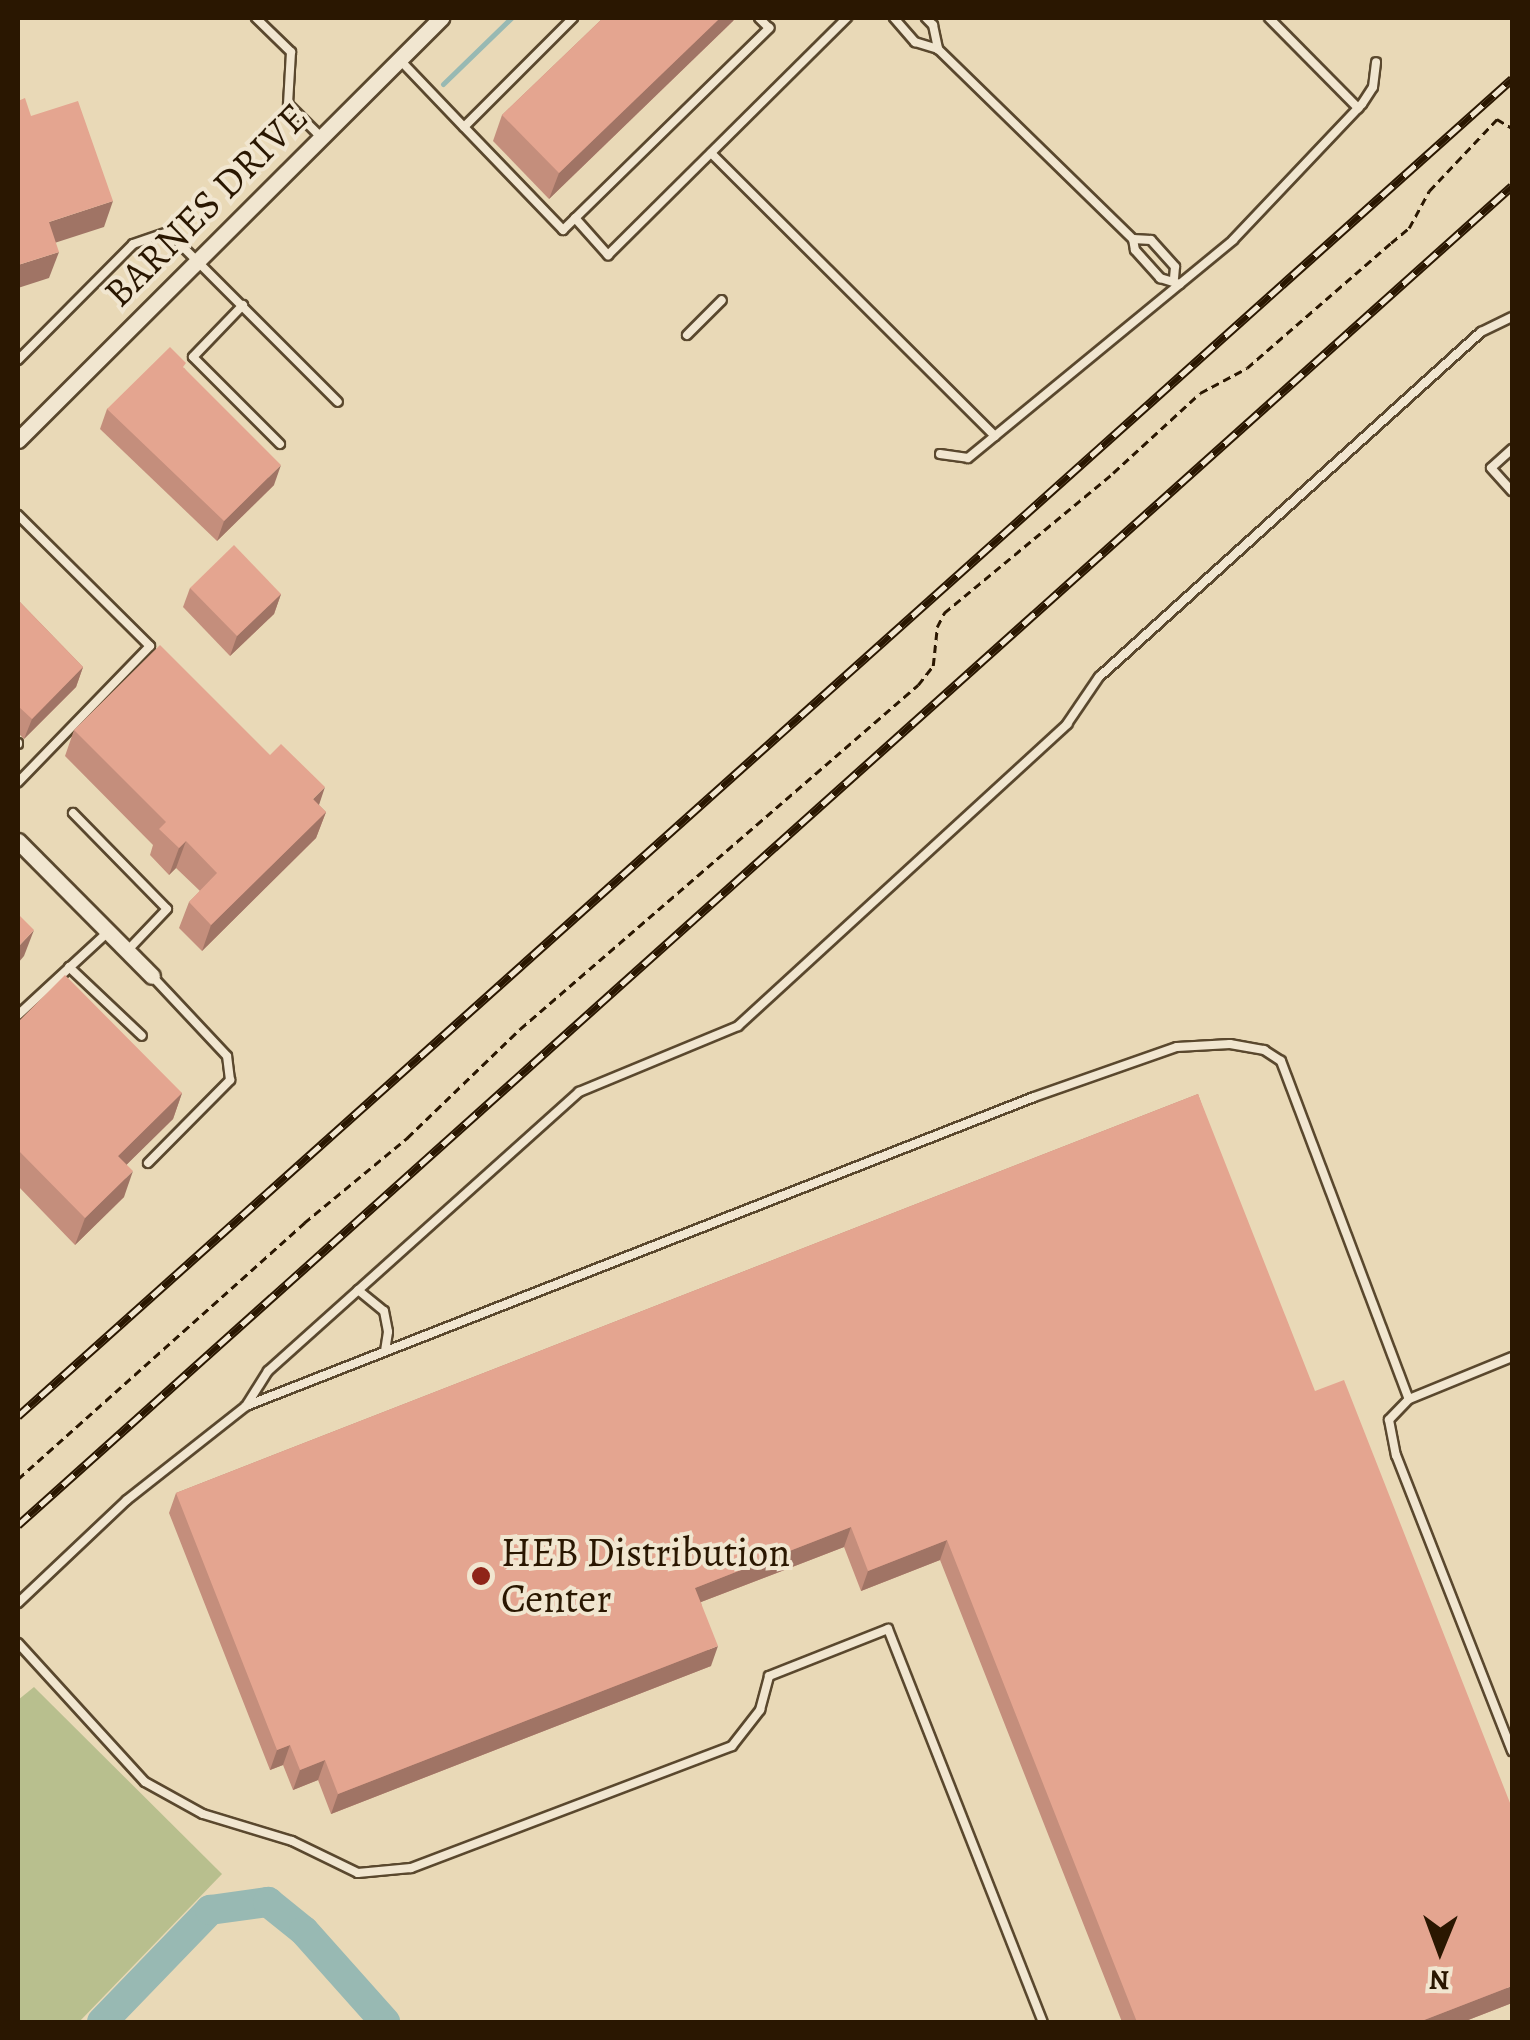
<!DOCTYPE html>
<html>
<head>
<meta charset="utf-8">
<style>
  body { margin:0 }
  #map { position:relative; width:1530px; height:2040px; overflow:hidden; background:#e9d9b7; font-family:Alegreya,serif }
  div>[style] { position:absolute }
  .green>* { inset:0; background:#b8bf8e }
  .stream>* { height:5px; margin:-2.5px; padding:0 2.5px; transform-origin:2.5px; border-radius:2.5px; background:#98b9b3 }
  .river>* { height:30px; margin:-15px; padding:0 15px; transform-origin:15px; border-radius:15px; background:#98b9b3 }
  .path>* { height:2.5px; margin-top:-1.25px; transform-origin:0; background:repeating-linear-gradient(90deg,#2a1701 0 8px,transparent 0 13px) }
  .roads { filter:drop-shadow(2px 0 #5a482e) drop-shadow(-2px 0 #5a482e) drop-shadow(0 2px #5a482e) drop-shadow(0 -2px #5a482e) }
  .service>* { height:8px; margin:-4px; padding:0 4px; transform-origin:4px; border-radius:4px; background:#f1e6d0 }
  .minor>* { height:15px; margin:-7.5px; padding:0 7.5px; transform-origin:7.5px; border-radius:7.5px; background:#f1e6d0 }
  .rail>* { height:9px; margin-top:-4.5px; transform-origin:0; background:repeating-linear-gradient(90deg,#f1e6d0 0 15px,#2a1701 0 30px); box-sizing:border-box; border-block:2px solid #2a1701 }
  .wall>* { inset:0; background:#c48e7c }
  .shaded-wall>* { inset:0; background:#a07465 }
  .building>* { inset:0; background:#e4a590 }
  .dots>* { width:28px; height:28px; translate:-50% -50%; box-sizing:border-box; border:5px solid #f1e6d0; border-radius:50% }
  span { translate:-50% -50%; white-space:nowrap; text-align:center; line-height:1.15; -webkit-text-stroke:8px #f1e6d0; paint-order:stroke }
  .street-label { font-size:40px; color:#2a1701 }
  .poi-label { font-size:40px; color:#2a1701 }
  .left { translate:0 -50%; text-align:left }
  .frame { position:absolute; inset:0; border:20px solid #2a1701; pointer-events:none }
  .north { position:absolute; left:1390px; top:1900px; width:100px; height:100px; -webkit-text-stroke:8px #f1e6d0; paint-order:stroke; rotate:181deg; font-size:28px; font-weight:700; line-height:40px; text-align:center; color:#2a1701 }
  .north::after { content:''; display:block; margin:auto; width:35px; height:45px; background:#2a1701; clip-path:polygon(50% 0,100% 100%,50% 72%,0 100%) }
</style>
</head>
<body>
<div id="map">
  <div class="green">
    <i style="clip-path:polygon(34px 1687px,222px 1874px,79px 2022px,18px 2022px,18px 1700px)"></i>
  </div>
  <div class="stream">
    <i style="left:443px;top:84px;width:95px;rotate:-44.1deg"></i>
  </div>
  <div class="river">
    <i style="left:102px;top:2022px;width:156px;rotate:-46deg"></i>
    <i style="left:210px;top:1910px;width:59px;rotate:-7.9deg"></i>
    <i style="left:268px;top:1902px;width:46px;rotate:38.9deg"></i>
    <i style="left:304px;top:1931px;width:122px;rotate:48.3deg"></i>
  </div>
  <div class="path">
    <i style="left:18px;top:1479px;width:384px;rotate:-41.8deg"></i>
    <i style="left:304px;top:1223px;width:134px;rotate:-39.5deg"></i>
    <i style="left:407px;top:1138px;width:157px;rotate:-44deg"></i>
    <i style="left:520px;top:1029px;width:526px;rotate:-40.84deg"></i>
    <i style="left:918px;top:685px;width:24px;rotate:-52deg"></i>
    <i style="left:933px;top:666px;width:39px;rotate:-84deg"></i>
    <i style="left:937px;top:627px;width:16px;rotate:-63deg"></i>
    <i style="left:944px;top:613px;width:219px;rotate:-39.6deg"></i>
    <i style="left:1113px;top:473px;width:118px;rotate:-42.6deg"></i>
    <i style="left:1200px;top:393px;width:53px;rotate:-28deg"></i>
    <i style="left:1247px;top:368px;width:191px;rotate:-41deg"></i>
    <i style="left:1391px;top:243px;width:23px;rotate:-40deg"></i>
    <i style="left:1409px;top:228px;width:42px;rotate:-61.6deg"></i>
    <i style="left:1429px;top:191px;width:99px;rotate:-46.6deg"></i>
    <i style="left:1497px;top:119px;width:17px;rotate:31deg"></i>
  </div>
  <div class="roads">
    <div class="service">
      <i style="left:256px;top:18px;width:49px;rotate:44.2deg"></i>
      <i style="left:291px;top:52px;width:52px;rotate:93.3deg"></i>
      <i style="left:288px;top:104px;width:45px;rotate:45deg"></i>
      <i style="left:573px;top:18px;width:154px;rotate:135deg"></i>
      <i style="left:464px;top:127px;width:143px;rotate:46.1deg"></i>
      <i style="left:563px;top:230px;width:289px;rotate:-44.4deg"></i>
      <i style="left:769px;top:28px;width:14px;rotate:-135deg"></i>
      <i style="left:894px;top:18px;width:32px;rotate:49deg"></i>
      <i style="left:915px;top:42px;width:24px;rotate:17deg"></i>
      <i style="left:938px;top:49px;width:272px;rotate:44.3deg"></i>
      <i style="left:1133px;top:239px;width:11px;rotate:80deg"></i>
      <i style="left:1135px;top:250px;width:38px;rotate:48deg"></i>
      <i style="left:1160px;top:278px;width:21px;rotate:17deg"></i>
      <i style="left:926px;top:18px;width:10px;rotate:45deg"></i>
      <i style="left:933px;top:25px;width:25px;rotate:78deg"></i>
      <i style="left:1269px;top:18px;width:127px;rotate:45.3deg"></i>
      <i style="left:399px;top:59px;width:94px;rotate:46.3deg"></i>
      <i style="left:711px;top:153px;width:401px;rotate:44.9deg"></i>
      <i style="left:575px;top:218px;width:50px;rotate:48.3deg"></i>
      <i style="left:608px;top:255px;width:337px;rotate:-44.8deg"></i>
      <i style="left:1133px;top:239px;width:18px;rotate:3deg"></i>
      <i style="left:1151px;top:240px;width:36px;rotate:48deg"></i>
      <i style="left:1175px;top:267px;width:11px;rotate:95deg"></i>
      <i style="left:243px;top:305px;width:72px;rotate:133.9deg"></i>
      <i style="left:193px;top:357px;width:123px;rotate:45deg"></i>
      <i style="left:687px;top:335px;width:49px;rotate:-45deg"></i>
      <i style="left:18px;top:360px;width:163px;rotate:-45.2deg"></i>
      <i style="left:133px;top:244px;width:37px;rotate:-19deg"></i>
      <i style="left:168px;top:232px;width:240px;rotate:45deg"></i>
      <i style="left:1512px;top:449px;width:28px;rotate:138deg"></i>
      <i style="left:1491px;top:468px;width:31px;rotate:48deg"></i>
      <i style="left:940px;top:454px;width:28px;rotate:8deg"></i>
      <i style="left:968px;top:458px;width:343px;rotate:-39.4deg"></i>
      <i style="left:1233px;top:240px;width:187px;rotate:-46.5deg"></i>
      <i style="left:1362px;top:104px;width:20px;rotate:-57deg"></i>
      <i style="left:1373px;top:87px;width:25px;rotate:-83deg"></i>
      <i style="left:18px;top:515px;width:186px;rotate:44.8deg"></i>
      <i style="left:150px;top:646px;width:190px;rotate:134.1deg"></i>
      <i style="left:18px;top:743px;width:1px;rotate:90deg"></i>
      <i style="left:73px;top:813px;width:134px;rotate:45.6deg"></i>
      <i style="left:167px;top:909px;width:58px;rotate:133.6deg"></i>
      <i style="left:69px;top:967px;width:100px;rotate:43.4deg"></i>
      <i style="left:18px;top:1015px;width:122px;rotate:-42.7deg"></i>
      <i style="left:148px;top:1163px;width:117px;rotate:-45.3deg"></i>
      <i style="left:230px;top:1080px;width:24px;rotate:-97deg"></i>
      <i style="left:227px;top:1056px;width:110px;rotate:-133.2deg"></i>
      <i style="left:358px;top:1290px;width:33px;rotate:39deg"></i>
      <i style="left:384px;top:1311px;width:21px;rotate:79deg"></i>
      <i style="left:388px;top:1332px;width:19px;rotate:99deg"></i>
      <i style="left:1512px;top:1357px;width:111px;rotate:157.8deg"></i>
      <i style="left:1409px;top:1399px;width:29px;rotate:134deg"></i>
      <i style="left:1389px;top:1420px;width:36px;rotate:79deg"></i>
      <i style="left:1396px;top:1455px;width:318px;rotate:68.6deg"></i>
      <i style="left:246px;top:1406px;width:41px;rotate:-57.8deg"></i>
      <i style="left:268px;top:1371px;width:418px;rotate:-41.9deg"></i>
      <i style="left:579px;top:1092px;width:172px;rotate:-22.5deg"></i>
      <i style="left:738px;top:1026px;width:447px;rotate:-42.5deg"></i>
      <i style="left:1067px;top:724px;width:57px;rotate:-55.8deg"></i>
      <i style="left:1099px;top:677px;width:515px;rotate:-42.09deg"></i>
      <i style="left:1481px;top:332px;width:34px;rotate:-26deg"></i>
      <i style="left:18px;top:1603px;width:150px;rotate:-43.4deg"></i>
      <i style="left:127px;top:1500px;width:152px;rotate:-38.3deg"></i>
      <i style="left:246px;top:1406px;width:846px;rotate:-21.41deg"></i>
      <i style="left:1034px;top:1097px;width:151px;rotate:-19.3deg"></i>
      <i style="left:1177px;top:1047px;width:53px;rotate:-3.2deg"></i>
      <i style="left:1230px;top:1044px;width:35px;rotate:10deg"></i>
      <i style="left:1264px;top:1050px;width:20px;rotate:33deg"></i>
      <i style="left:1281px;top:1061px;width:361px;rotate:69.3deg"></i>
      <i style="left:18px;top:1643px;width:188px;rotate:47.6deg"></i>
      <i style="left:145px;top:1782px;width:66px;rotate:28.9deg"></i>
      <i style="left:203px;top:1814px;width:93px;rotate:16.9deg"></i>
      <i style="left:292px;top:1841px;width:73px;rotate:25.9deg"></i>
      <i style="left:358px;top:1873px;width:53px;rotate:-5.4deg"></i>
      <i style="left:411px;top:1868px;width:343px;rotate:-20.8deg"></i>
      <i style="left:732px;top:1746px;width:46px;rotate:-52.1deg"></i>
      <i style="left:760px;top:1710px;width:35px;rotate:-75deg"></i>
      <i style="left:769px;top:1676px;width:128px;rotate:-21.6deg"></i>
      <i style="left:888px;top:1629px;width:422px;rotate:68.5deg"></i>
    </div>
    <div class="minor">
      <i style="left:18px;top:440px;width:598px;rotate:-44.93deg"></i>
      <i style="left:18px;top:841px;width:190px;rotate:45.2deg"></i>
    </div>
  </div>
  <div class="rail">
    <i style="left:18px;top:1416px;width:2005px;rotate:-41.83deg"></i>
    <i style="left:18px;top:1525px;width:2006px;rotate:-41.87deg"></i>
  </div>
  <div class="wall">
    <i style="clip-path:polygon(603px 18px,735px 18px,733px 21px,549px 199px,493px 141px,502px 115px)"></i>
    <i style="clip-path:polygon(184px 368px,274px 485px,217px 541px,100px 429px,107px 409px)"></i>
    <i style="clip-path:polygon(190px 588px,281px 594px,274px 614px,230px 656px,183px 607px)"></i>
    <i style="clip-path:polygon(18px 600px,83px 667px,76px 687px,24px 739px,18px 733px)"></i>
    <i style="clip-path:polygon(74px 730px,319px 805px,326px 812px,316px 838px,202px 951px,179px 928px,189px 902px,200px 891px,176px 868px,169px 875px,150px 855px,153px 845px,65px 756px)"></i>
    <i style="clip-path:polygon(18px 1022px,182px 1093px,173px 1119px,127px 1164px,124px 1197px,75px 1245px,18px 1186px)"></i>
    <i style="clip-path:polygon(1198px 1094px,1512px 2003px,1463px 2022px,1122px 2022px,940px 1560px,861px 1591px,844px 1547px,701px 1602px,711px 1666px,331px 1814px,318px 1780px,293px 1790px,283px 1765px,270px 1770px,169px 1513px,176px 1493px)"></i>
  </div>
  <div class="shaded-wall">
    <i style="clip-path:polygon(720px 18px,735px 18px,733px 21px,549px 199px,559px 173px)"></i>
    <i style="clip-path:polygon(113px 201px,104px 227px,39px 248px,49px 222px)"></i>
    <i style="clip-path:polygon(59px 252px,49px 278px,18px 288px,18px 265px)"></i>
    <i style="clip-path:polygon(281px 465px,274px 485px,217px 541px,224px 521px)"></i>
    <i style="clip-path:polygon(281px 594px,274px 614px,230px 656px,237px 636px)"></i>
    <i style="clip-path:polygon(83px 667px,76px 687px,24px 739px,32px 719px)"></i>
    <i style="clip-path:polygon(325px 787px,316px 814px,313px 799px)"></i>
    <i style="clip-path:polygon(326px 812px,316px 838px,202px 951px,211px 925px)"></i>
    <i style="clip-path:polygon(186px 841px,176px 868px,169px 875px,179px 848px)"></i>
    <i style="clip-path:polygon(34px 930px,24px 956px,18px 963px,18px 947px)"></i>
    <i style="clip-path:polygon(182px 1093px,173px 1119px,109px 1182px,118px 1156px)"></i>
    <i style="clip-path:polygon(133px 1171px,124px 1197px,75px 1245px,85px 1218px)"></i>
    <i style="clip-path:polygon(851px 1527px,844px 1547px,688px 1607px,695px 1588px)"></i>
    <i style="clip-path:polygon(947px 1540px,940px 1560px,861px 1591px,868px 1571px)"></i>
    <i style="clip-path:polygon(718px 1646px,711px 1666px,331px 1814px,338px 1794px)"></i>
    <i style="clip-path:polygon(290px 1745px,283px 1765px,270px 1770px,277px 1750px)"></i>
    <i style="clip-path:polygon(325px 1760px,318px 1780px,293px 1790px,300px 1770px)"></i>
    <i style="clip-path:polygon(1512px 1986px,1512px 2003px,1463px 2022px,1419px 2022px)"></i>
  </div>
  <div class="building">
    <i style="clip-path:polygon(603px 18px,720px 18px,559px 173px,502px 115px)"></i>
    <i style="clip-path:polygon(25px 98px,31px 116px,78px 101px,113px 201px,49px 222px,59px 252px,18px 265px,20px 273px,18px 274px,18px 101px)"></i>
    <i style="clip-path:polygon(170px 347px,186px 363px,183px 367px,281px 465px,224px 521px,107px 409px)"></i>
    <i style="clip-path:polygon(234px 545px,281px 594px,237px 636px,190px 588px)"></i>
    <i style="clip-path:polygon(18px 600px,83px 667px,32px 719px,18px 706px)"></i>
    <i style="clip-path:polygon(160px 645px,270px 755px,281px 744px,325px 787px,313px 799px,326px 812px,211px 925px,189px 902px,217px 873px,186px 841px,179px 848px,159px 829px,166px 822px,74px 730px)"></i>
    <i style="clip-path:polygon(18px 914px,34px 930px,18px 947px)"></i>
    <i style="clip-path:polygon(65px 975px,182px 1093px,118px 1156px,133px 1171px,85px 1218px,18px 1150px,18px 1022px)"></i>
    <i style="clip-path:polygon(1198px 1094px,1315px 1391px,1344px 1380px,1512px 1808px,1512px 1986px,1419px 2022px,1137px 2022px,947px 1540px,868px 1571px,851px 1527px,695px 1588px,718px 1646px,338px 1794px,325px 1760px,300px 1770px,290px 1745px,277px 1750px,176px 1493px)"></i>
  </div>
  <div class="dots">
    <i style="left:481px;top:1576px;background:#8f2418"></i>
  </div>
  <div class="street-label">
    <span style="left:206px;top:205px;rotate:-45deg">BARNES DRIVE</span>
  </div>
  <div class="poi-label">
    <span class="left" style="left:501px;top:1576px">HEB Distribution<br>Center</span>
  </div>
  <div class="frame"></div>
  <div class="north">N</div>
</div>
</body>
</html>
